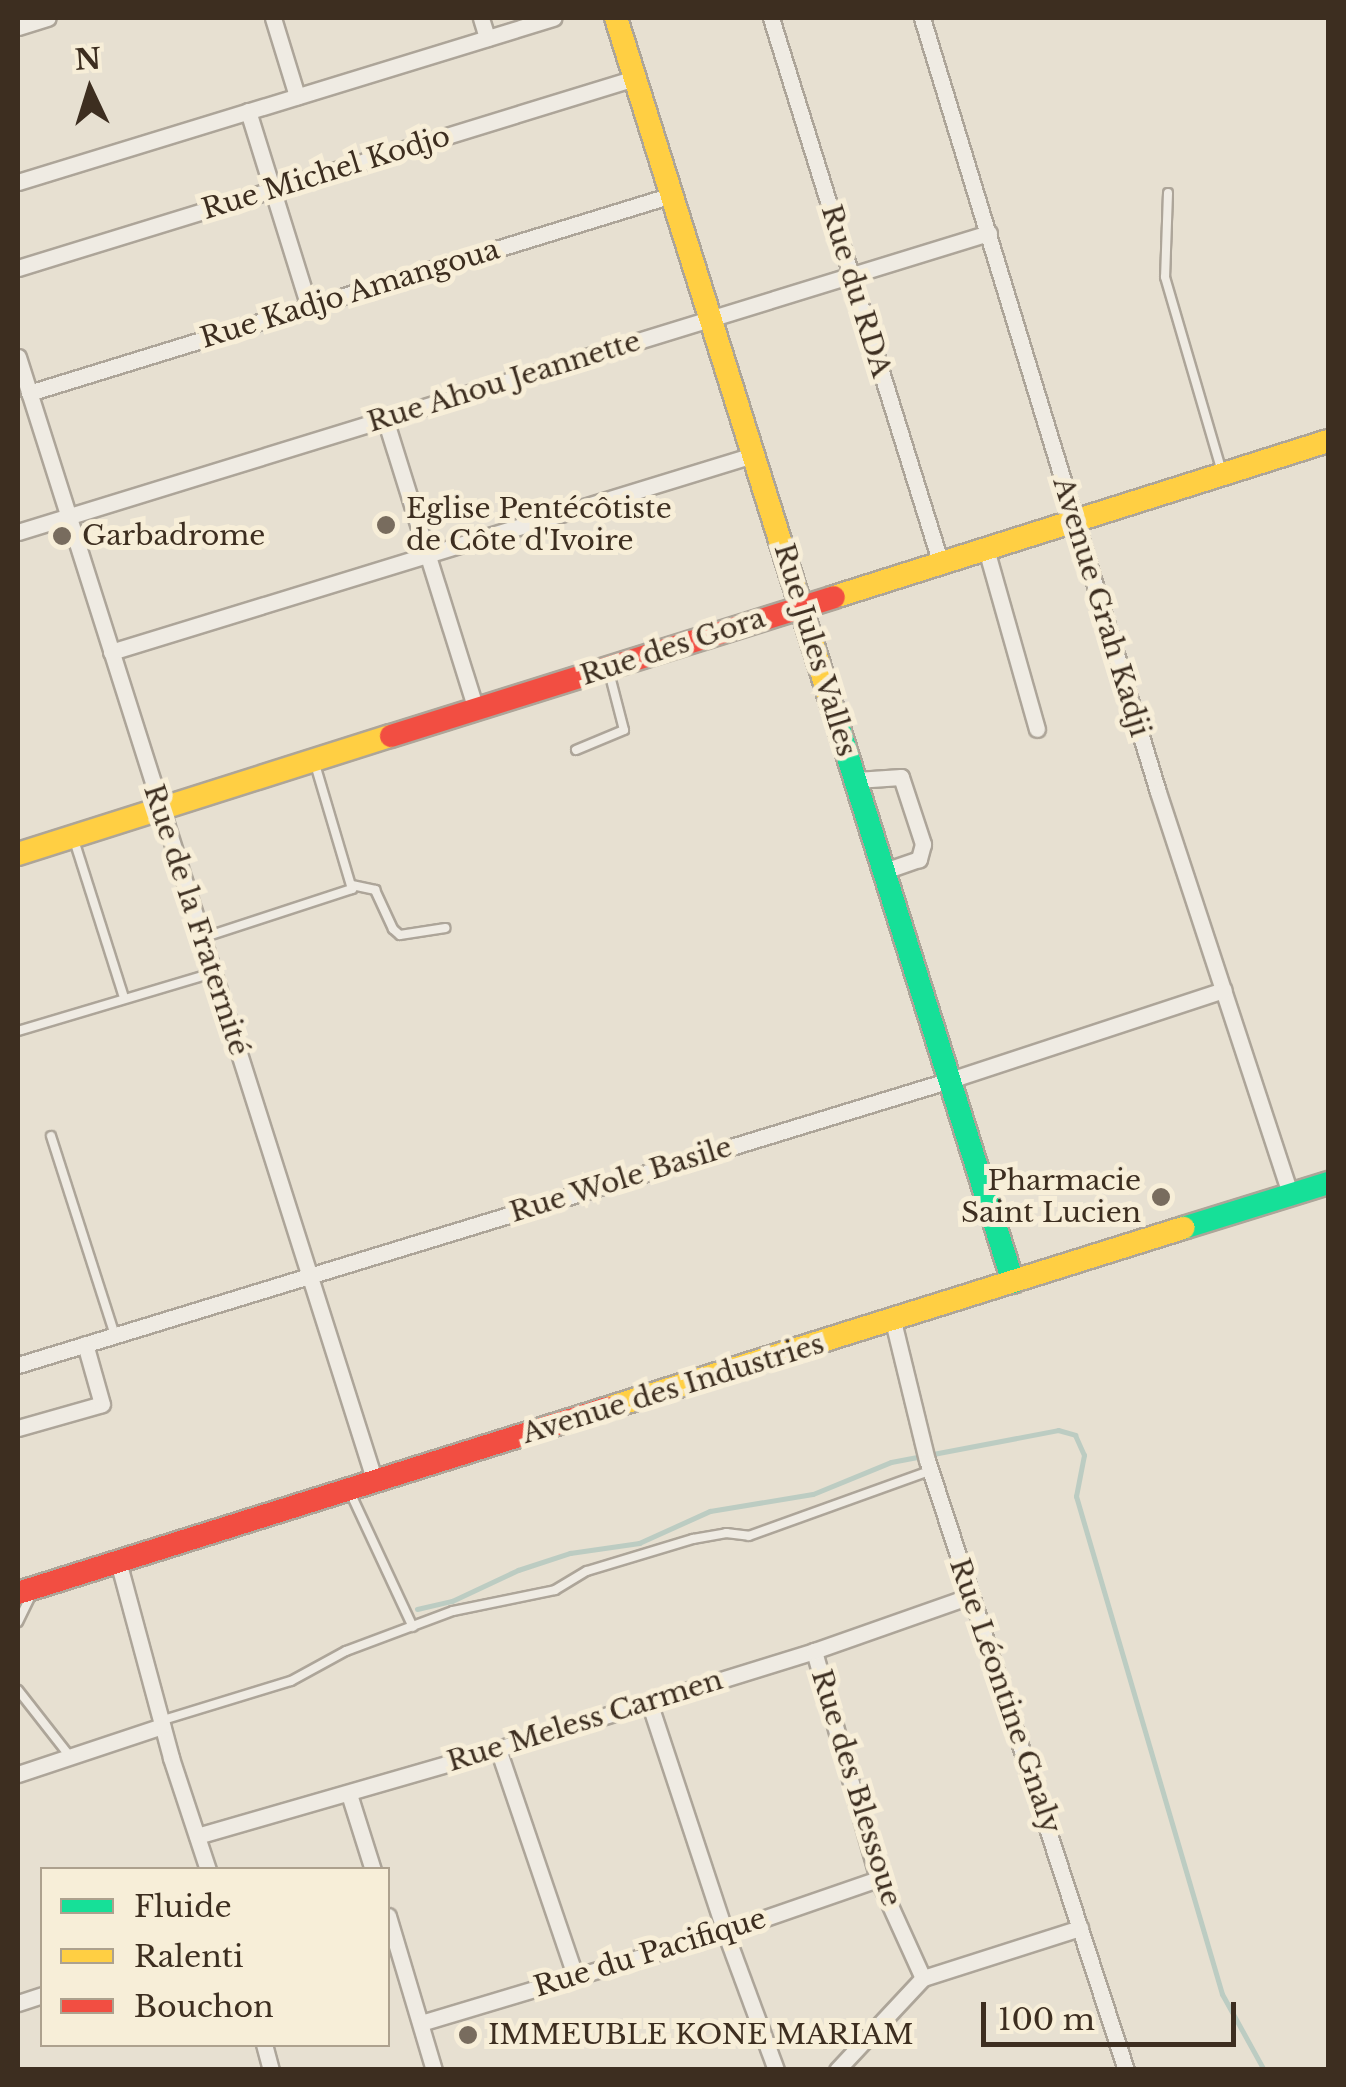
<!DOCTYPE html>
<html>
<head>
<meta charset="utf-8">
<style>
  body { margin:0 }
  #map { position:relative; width:1346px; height:2087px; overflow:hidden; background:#e7e0d1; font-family:"Libre Baskerville",serif }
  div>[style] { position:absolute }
  .stream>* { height:5px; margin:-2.5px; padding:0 2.5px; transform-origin:2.5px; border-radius:2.5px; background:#bcccc2 }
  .roads { filter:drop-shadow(2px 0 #ada599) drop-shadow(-2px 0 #ada599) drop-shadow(0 2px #ada599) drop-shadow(0 -2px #ada599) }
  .lane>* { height:8px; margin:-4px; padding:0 4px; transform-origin:4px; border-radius:4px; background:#efebe3 }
  .street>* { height:15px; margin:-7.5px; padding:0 7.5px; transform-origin:7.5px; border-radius:7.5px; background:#efebe3 }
  .fast>* { height:22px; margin:-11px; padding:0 11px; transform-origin:11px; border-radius:11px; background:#16e098 }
  .slow>* { height:22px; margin:-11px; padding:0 11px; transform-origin:11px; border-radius:11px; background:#ffcf43 }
  .jam>* { height:22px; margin:-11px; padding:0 11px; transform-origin:11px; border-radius:11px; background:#f24e42 }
  .dots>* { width:28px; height:28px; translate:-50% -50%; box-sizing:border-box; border:5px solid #f7eed8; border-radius:50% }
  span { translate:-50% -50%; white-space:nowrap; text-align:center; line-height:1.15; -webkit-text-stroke:10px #f7eed8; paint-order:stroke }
  .street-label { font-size:28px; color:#3d2e20 }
  .poi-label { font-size:28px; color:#3d2e20 }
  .left { translate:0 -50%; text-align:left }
  .right { translate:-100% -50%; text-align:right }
  .frame { position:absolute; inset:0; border:20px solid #3d2e20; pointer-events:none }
  .legend { position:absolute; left:40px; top:1867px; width:350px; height:180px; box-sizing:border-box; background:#f7eed8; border:2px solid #ada18e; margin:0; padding:12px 18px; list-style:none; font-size:30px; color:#3d2e20 }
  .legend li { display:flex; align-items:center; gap:20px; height:50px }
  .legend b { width:50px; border:2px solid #ada18e }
  .north { position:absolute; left:40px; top:40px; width:100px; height:100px; -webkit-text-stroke:8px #f7eed8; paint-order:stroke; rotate:356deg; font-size:28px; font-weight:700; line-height:40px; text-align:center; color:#3d2e20 }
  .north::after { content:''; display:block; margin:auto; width:35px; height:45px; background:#3d2e20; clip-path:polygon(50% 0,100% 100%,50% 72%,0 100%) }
  .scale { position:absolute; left:981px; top:2002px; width:255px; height:45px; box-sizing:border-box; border:5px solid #3d2e20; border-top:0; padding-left:12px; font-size:30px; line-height:35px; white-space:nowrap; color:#3d2e20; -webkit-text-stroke:8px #f7eed8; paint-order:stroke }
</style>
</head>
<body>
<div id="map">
  <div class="stream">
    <i style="left:417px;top:1609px;width:36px;rotate:-13deg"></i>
    <i style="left:452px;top:1601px;width:73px;rotate:-25.2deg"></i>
    <i style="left:518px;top:1570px;width:55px;rotate:-18.1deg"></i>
    <i style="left:570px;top:1553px;width:70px;rotate:-8.2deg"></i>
    <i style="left:639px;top:1543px;width:78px;rotate:-24.3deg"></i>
    <i style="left:710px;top:1511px;width:104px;rotate:-9.4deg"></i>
    <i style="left:813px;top:1494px;width:84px;rotate:-22.3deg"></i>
    <i style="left:891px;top:1462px;width:170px;rotate:-10.8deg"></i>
    <i style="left:1058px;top:1430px;width:18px;rotate:16deg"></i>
    <i style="left:1075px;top:1435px;width:22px;rotate:66deg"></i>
    <i style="left:1084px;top:1455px;width:42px;rotate:101deg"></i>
    <i style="left:1076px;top:1496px;width:519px;rotate:73.66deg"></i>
    <i style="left:1222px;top:1994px;width:87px;rotate:61.1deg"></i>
  </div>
  <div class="roads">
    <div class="lane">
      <i style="left:1168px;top:193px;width:84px;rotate:92deg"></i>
      <i style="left:1165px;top:277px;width:203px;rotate:73.7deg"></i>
      <i style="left:576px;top:750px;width:52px;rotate:-22.6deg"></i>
      <i style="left:624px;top:730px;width:60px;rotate:-104.5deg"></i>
      <i style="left:74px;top:840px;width:166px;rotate:72.4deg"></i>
      <i style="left:352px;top:885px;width:24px;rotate:12deg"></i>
      <i style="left:375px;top:890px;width:43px;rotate:65.2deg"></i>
      <i style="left:393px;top:929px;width:9px;rotate:41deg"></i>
      <i style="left:400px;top:935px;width:46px;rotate:-8.8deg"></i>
      <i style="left:202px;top:938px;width:158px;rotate:-18.1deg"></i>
      <i style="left:352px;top:889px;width:130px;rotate:-106.5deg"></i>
      <i style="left:18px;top:1031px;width:203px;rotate:-16.6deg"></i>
      <i style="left:51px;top:1136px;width:209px;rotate:72.2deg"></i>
      <i style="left:349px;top:1490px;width:151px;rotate:65deg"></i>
      <i style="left:18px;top:1622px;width:30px;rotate:-64deg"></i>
      <i style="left:18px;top:1690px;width:81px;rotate:52deg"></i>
      <i style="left:160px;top:1721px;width:137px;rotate:-17deg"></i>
      <i style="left:291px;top:1681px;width:63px;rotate:-28.6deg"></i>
      <i style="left:346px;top:1651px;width:114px;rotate:-20.5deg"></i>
      <i style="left:453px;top:1611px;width:104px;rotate:-11.6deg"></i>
      <i style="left:555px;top:1590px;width:37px;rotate:-31deg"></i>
      <i style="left:587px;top:1571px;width:111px;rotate:-16.8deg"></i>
      <i style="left:693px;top:1539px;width:34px;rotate:-10deg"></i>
      <i style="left:726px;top:1533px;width:23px;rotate:7deg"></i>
      <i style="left:749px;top:1536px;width:192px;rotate:-19.8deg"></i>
    </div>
    <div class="street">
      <i style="left:273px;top:18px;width:82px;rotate:72.9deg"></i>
      <i style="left:481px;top:18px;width:21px;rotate:73deg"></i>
      <i style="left:771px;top:18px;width:572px;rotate:72.71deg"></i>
      <i style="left:922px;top:18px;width:809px;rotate:73.04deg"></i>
      <i style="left:1158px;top:792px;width:423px;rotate:71.8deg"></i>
      <i style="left:18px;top:27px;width:31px;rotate:-17deg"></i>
      <i style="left:248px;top:111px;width:205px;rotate:72.7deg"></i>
      <i style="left:18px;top:182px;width:560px;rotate:-17.04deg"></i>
      <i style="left:18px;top:268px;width:646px;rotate:-17.12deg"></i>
      <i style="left:18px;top:357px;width:1180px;rotate:72.39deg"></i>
      <i style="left:29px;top:393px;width:673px;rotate:-17.12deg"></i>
      <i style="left:385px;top:419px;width:305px;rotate:72.6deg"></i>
      <i style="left:18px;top:532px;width:1016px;rotate:-17.12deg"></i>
      <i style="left:986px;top:549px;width:187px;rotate:74.2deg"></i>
      <i style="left:111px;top:652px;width:672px;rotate:-17.06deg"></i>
      <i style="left:856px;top:780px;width:45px;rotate:-3.8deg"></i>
      <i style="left:901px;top:777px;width:71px;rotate:71.8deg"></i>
      <i style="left:923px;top:844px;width:16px;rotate:105deg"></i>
      <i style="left:919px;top:859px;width:37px;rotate:161deg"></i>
      <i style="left:893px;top:1321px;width:143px;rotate:76.3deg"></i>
      <i style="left:927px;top:1460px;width:642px;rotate:71.93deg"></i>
      <i style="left:18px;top:1365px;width:975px;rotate:-17deg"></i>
      <i style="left:950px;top:1080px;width:288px;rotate:-18.2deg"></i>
      <i style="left:18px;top:1428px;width:87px;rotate:-15.9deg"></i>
      <i style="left:102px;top:1404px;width:62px;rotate:-105.8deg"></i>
      <i style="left:118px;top:1561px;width:204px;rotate:74.9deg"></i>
      <i style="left:171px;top:1758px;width:118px;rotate:71.7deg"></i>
      <i style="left:814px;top:1651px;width:237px;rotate:74.3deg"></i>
      <i style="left:878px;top:1879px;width:109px;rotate:65.6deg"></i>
      <i style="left:649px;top:1702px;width:242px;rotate:71.7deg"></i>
      <i style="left:725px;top:1932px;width:147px;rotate:69.7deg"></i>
      <i style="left:498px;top:1749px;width:239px;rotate:71.2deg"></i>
      <i style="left:18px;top:1774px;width:152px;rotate:-18.4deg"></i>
      <i style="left:349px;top:1794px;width:80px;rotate:72.5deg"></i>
      <i style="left:197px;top:1836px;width:313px;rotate:-16.1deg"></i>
      <i style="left:498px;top:1749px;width:331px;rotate:-17.2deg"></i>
      <i style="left:814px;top:1651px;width:165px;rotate:-19.4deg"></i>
      <i style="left:388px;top:1916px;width:161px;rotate:73.4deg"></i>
      <i style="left:18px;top:2003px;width:25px;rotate:-18deg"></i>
      <i style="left:421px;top:2023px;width:317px;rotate:-16.7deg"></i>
      <i style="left:725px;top:1932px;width:162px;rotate:-19.1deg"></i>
      <i style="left:264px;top:2044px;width:27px;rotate:75deg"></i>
      <i style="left:837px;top:2070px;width:126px;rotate:-46.9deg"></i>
      <i style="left:923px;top:1978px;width:165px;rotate:-17.7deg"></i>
    </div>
    <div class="fast">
      <i style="left:831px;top:703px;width:607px;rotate:72.55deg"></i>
      <i style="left:1183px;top:1228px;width:152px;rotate:-17.2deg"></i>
    </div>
    <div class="slow">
      <i style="left:616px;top:18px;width:718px;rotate:72.57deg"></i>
      <i style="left:834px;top:597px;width:518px;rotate:-17.53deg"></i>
      <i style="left:18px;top:854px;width:391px;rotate:-17.6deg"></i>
      <i style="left:608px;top:1408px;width:603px;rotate:-17.38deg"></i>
    </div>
    <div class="jam">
      <i style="left:391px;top:736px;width:464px;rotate:-17.4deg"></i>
      <i style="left:18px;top:1593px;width:618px;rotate:-17.41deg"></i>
    </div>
  </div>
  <div class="dots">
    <i style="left:386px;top:525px;background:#786c5e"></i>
    <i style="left:62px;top:536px;background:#786c5e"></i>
    <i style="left:1161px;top:1197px;background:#786c5e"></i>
    <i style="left:468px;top:2035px;background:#786c5e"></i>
  </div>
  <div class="street-label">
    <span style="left:326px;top:173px;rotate:-17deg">Rue Michel Kodjo</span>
    <span style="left:856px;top:291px;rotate:73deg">Rue du RDA</span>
    <span style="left:350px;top:294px;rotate:-17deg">Rue Kadjo Amangoua</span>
    <span style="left:504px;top:382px;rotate:-17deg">Rue Ahou Jeannette</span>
    <span style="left:1101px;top:607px;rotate:73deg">Avenue Grah Kadji</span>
    <span style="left:673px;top:647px;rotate:-18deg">Rue des Gora</span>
    <span style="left:815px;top:650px;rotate:73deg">Rue Jules Valles</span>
    <span style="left:196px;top:920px;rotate:72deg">Rue de la Fraternité</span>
    <span style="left:621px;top:1180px;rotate:-17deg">Rue Wole Basile</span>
    <span style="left:673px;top:1389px;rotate:-17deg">Avenue des Industries</span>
    <span style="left:1005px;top:1696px;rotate:71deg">Rue Léontine Gnaly</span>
    <span style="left:585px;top:1721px;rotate:-17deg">Rue Meless Carmen</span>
    <span style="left:856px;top:1788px;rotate:73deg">Rue des Blessoue</span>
    <span style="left:650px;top:1953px;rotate:-17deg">Rue du Pacifique</span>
  </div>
  <div class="poi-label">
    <span class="left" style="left:406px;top:525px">Eglise Pentécôtiste<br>de Côte d'Ivoire</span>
    <span class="left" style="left:82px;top:536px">Garbadrome</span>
    <span class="right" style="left:1141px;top:1197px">Pharmacie<br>Saint Lucien</span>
    <span class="left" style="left:488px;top:2035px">IMMEUBLE KONE MARIAM</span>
  </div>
  <div class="frame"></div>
  <ul class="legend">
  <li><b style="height:12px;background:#16e098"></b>Fluide</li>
  <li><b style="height:12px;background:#ffcf43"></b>Ralenti</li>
  <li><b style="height:12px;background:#f24e42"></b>Bouchon</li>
  </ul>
  <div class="north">N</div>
  <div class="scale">100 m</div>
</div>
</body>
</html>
